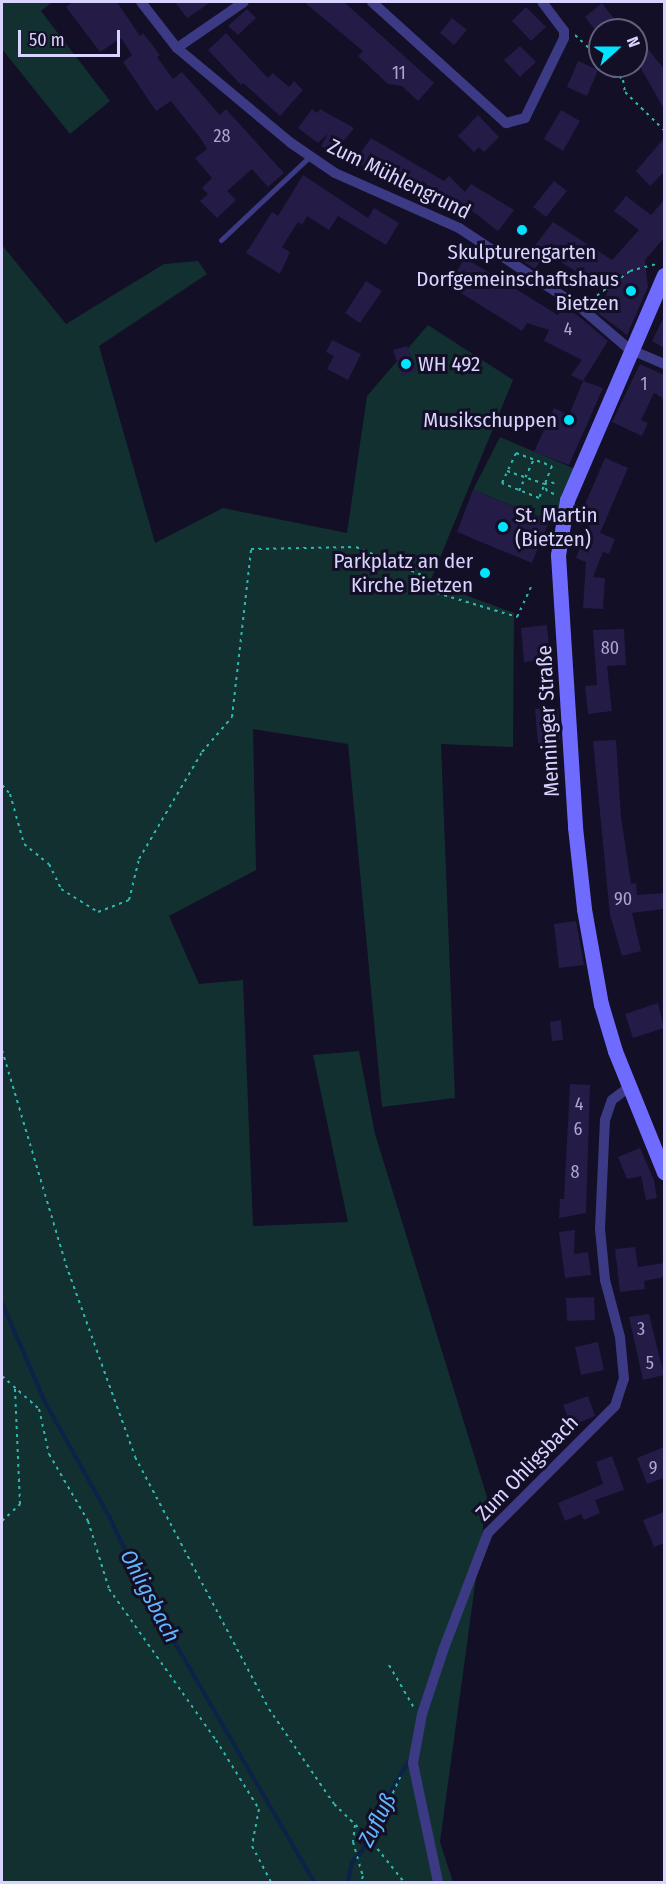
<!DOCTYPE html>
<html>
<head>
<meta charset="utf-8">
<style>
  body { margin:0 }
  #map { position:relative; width:666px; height:1884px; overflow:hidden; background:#130f26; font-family:"Fira Sans Condensed",sans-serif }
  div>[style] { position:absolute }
  .green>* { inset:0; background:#12302f }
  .stream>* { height:4px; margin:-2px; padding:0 2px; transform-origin:2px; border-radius:2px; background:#0c2248 }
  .building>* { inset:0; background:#241b47 }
  .path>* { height:2px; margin-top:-1px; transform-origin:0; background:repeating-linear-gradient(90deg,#2fb8b0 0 3px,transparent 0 7.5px) }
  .lane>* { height:5px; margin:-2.5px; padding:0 2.5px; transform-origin:2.5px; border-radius:2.5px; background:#3d3a85 }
  .street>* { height:10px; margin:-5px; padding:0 5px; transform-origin:5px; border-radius:5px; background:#3d3a85 }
  .secondary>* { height:15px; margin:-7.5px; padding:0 7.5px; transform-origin:7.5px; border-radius:7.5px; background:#6f6bff }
  .dots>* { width:16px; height:16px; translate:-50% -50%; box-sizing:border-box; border:3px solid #130f26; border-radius:50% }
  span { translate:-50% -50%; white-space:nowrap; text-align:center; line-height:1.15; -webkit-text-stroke:6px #130f26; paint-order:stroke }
  .number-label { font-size:18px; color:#aca6d1 }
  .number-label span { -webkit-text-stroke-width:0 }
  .street-label { font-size:21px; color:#d9d4ff }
  .poi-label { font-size:21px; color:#d9d4ff }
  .right { translate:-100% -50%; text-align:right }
  .left { translate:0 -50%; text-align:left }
  .water-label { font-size:22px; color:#62b6ff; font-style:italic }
  .frame { position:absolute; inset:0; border:3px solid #d9d4ff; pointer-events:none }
  .north { position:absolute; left:588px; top:18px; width:60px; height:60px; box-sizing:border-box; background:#130f26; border:2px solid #625e7d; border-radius:50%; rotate:69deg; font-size:16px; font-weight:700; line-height:24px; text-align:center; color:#d9d4ff }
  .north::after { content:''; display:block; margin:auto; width:21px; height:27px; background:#00e5ff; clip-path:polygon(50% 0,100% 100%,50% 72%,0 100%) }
  .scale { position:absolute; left:18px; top:30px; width:102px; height:27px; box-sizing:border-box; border:3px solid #d9d4ff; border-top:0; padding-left:8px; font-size:18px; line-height:21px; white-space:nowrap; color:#d9d4ff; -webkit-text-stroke:4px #130f26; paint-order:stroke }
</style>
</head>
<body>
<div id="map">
  <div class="green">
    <i style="clip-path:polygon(2px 2px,52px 2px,41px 11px,110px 101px,70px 134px,2px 49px)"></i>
    <i style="clip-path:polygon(2px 245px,66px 324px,164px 264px,198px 261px,207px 274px,99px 346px,155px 543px,223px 508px,347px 533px,367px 396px,428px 325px,513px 380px,430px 582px,514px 613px,513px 747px,441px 744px,455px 1098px,382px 1107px,348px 744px,253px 729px,256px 870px,169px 916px,199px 984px,243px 980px,253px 1226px,348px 1222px,313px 1055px,359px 1051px,375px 1134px,487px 1497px,440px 1842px,453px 1882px,2px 1882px)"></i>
    <i style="clip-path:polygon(500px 437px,580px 471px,561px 525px,473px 490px)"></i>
  </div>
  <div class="stream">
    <i style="left:2px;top:1303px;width:110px;rotate:66.5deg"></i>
    <i style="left:46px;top:1404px;width:131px;rotate:60.7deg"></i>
    <i style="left:110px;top:1518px;width:77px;rotate:64.8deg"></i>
    <i style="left:143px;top:1588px;width:340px;rotate:59.8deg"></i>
    <i style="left:348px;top:1882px;width:20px;rotate:-79deg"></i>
    <i style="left:352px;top:1862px;width:16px;rotate:-47deg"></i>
    <i style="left:363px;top:1850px;width:21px;rotate:-76deg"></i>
    <i style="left:368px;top:1830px;width:82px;rotate:-59.4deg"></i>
  </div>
  <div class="building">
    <i style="clip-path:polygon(73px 2px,117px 2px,140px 36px,143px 33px,160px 55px,157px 57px,173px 79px,182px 72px,220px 115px,226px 109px,284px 173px,268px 187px,252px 169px,227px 191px,236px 200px,217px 218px,200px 201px,208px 194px,202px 188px,212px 178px,195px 158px,207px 149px,201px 139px,171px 101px,156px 111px,123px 62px,132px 55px,121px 38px,100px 52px,66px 7px)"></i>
    <i style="clip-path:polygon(175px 2px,211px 2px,187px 18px)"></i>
    <i style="clip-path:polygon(304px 2px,344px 2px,434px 83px,418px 101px,402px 86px,388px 84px,358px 56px,363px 51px)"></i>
    <i style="clip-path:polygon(602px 3px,618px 24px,611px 30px,600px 28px,600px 36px,585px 17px)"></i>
    <i style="clip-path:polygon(526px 7px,546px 27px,531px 41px,512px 21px)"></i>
    <i style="clip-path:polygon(247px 9px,256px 18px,238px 35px,228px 26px)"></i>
    <i style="clip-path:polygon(452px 18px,467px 30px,454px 45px,440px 33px)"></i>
    <i style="clip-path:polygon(226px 33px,268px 78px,273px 73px,289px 87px,294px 81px,303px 90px,280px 116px,243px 83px,241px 85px,208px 50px)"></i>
    <i style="clip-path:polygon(636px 34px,664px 69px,664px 109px,636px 60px)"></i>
    <i style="clip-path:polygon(520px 46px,536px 62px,520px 77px,504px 60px)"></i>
    <i style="clip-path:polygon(578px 61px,598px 70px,587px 96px,567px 87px)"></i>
    <i style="clip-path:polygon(312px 109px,317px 113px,320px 109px,354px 128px,333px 155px,321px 146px,328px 134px,318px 143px,298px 128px)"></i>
    <i style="clip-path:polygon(561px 110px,580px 121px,563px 151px,544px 139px)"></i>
    <i style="clip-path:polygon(478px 115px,499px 137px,484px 152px,479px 147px,474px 152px,458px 136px)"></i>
    <i style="clip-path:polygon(371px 138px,444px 181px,449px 176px,465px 192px,471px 184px,514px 210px,498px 231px,457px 199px,448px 207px,423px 181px,412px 191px,383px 172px,380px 177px,355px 161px)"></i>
    <i style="clip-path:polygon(664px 138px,664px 172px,650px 186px,636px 171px)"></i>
    <i style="clip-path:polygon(303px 175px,368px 218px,374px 208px,399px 223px,386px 245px,338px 216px,329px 230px,307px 216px,302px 225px,298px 222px,282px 247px,290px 252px,280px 274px,246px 253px,272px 212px,278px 216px)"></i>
    <i style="clip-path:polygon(554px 181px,567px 191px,546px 217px,533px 207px)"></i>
    <i style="clip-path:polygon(626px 196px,651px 215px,664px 200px,664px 238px,645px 260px,648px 287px,627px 335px,598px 313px,608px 291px,546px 253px,535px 269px,523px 261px,553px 222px,612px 260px,639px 230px,614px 211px)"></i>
    <i style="clip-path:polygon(465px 258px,558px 315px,562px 307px,577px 315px,608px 341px,583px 381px,571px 375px,582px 360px,544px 341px,549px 330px,527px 323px,522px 331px,448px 285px)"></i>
    <i style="clip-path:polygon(366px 281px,382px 291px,360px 323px,345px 313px)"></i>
    <i style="clip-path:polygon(664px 317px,664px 348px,652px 341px)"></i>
    <i style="clip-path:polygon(332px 340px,361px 354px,348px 380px,327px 369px,334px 356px,326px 352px)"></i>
    <i style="clip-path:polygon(407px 346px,417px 371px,402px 376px,393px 350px)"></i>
    <i style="clip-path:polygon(640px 364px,664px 375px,664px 399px,654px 393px,641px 420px,648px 423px,642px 436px,612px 422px)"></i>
    <i style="clip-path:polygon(583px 381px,603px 388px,569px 465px,534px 452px,554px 408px,569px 415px)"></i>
    <i style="clip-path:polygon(605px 458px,628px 468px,600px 533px,615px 539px,609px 554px,603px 552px,593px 577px,605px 578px,603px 609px,583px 608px,586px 562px,576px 558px,593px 516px,582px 511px)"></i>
    <i style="clip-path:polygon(473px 490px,549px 521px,532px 563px,457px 532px)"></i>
    <i style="clip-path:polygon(547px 625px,550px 659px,524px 662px,521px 628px)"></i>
    <i style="clip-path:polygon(624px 629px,626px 665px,607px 666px,612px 711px,588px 714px,585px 686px,597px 685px,593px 630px)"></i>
    <i style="clip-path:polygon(558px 708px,560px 740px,538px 744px,535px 709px)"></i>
    <i style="clip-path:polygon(616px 740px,621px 816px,631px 884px,636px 883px,637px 895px,664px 893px,664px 909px,632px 913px,641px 951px,622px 956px,610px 915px,593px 741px)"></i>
    <i style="clip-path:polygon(576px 921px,584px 965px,559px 968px,554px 924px)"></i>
    <i style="clip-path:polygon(658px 1003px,664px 1028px,633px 1038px,625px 1014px)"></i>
    <i style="clip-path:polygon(561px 1020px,563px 1040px,552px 1041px,550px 1022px)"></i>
    <i style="clip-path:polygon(570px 1084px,590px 1085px,586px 1213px,559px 1218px,560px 1199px,564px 1199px)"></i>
    <i style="clip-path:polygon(640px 1148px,654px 1180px,657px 1198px,646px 1200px,641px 1176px,627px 1179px,618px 1157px)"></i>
    <i style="clip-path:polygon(575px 1230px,574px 1254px,588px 1252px,591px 1275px,565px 1278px,559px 1232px)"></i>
    <i style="clip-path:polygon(635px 1247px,638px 1267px,664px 1263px,664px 1277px,644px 1281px,645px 1289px,620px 1292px,615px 1249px)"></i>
    <i style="clip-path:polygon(594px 1297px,595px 1320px,567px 1321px,566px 1298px)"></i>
    <i style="clip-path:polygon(649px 1314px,664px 1375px,643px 1380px,629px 1317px)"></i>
    <i style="clip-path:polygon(598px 1342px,604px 1370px,581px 1375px,575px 1347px)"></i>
    <i style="clip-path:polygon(588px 1396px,595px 1416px,571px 1426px,563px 1405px)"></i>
    <i style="clip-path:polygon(664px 1447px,664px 1478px,647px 1484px,637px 1458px)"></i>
    <i style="clip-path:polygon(612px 1456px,624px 1490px,595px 1500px,600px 1513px,584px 1520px,581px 1514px,565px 1521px,558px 1503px,603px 1484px,596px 1462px)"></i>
    <i style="clip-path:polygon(664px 1512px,664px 1543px,654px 1547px,643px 1520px)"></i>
  </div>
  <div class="path">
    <i style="left:575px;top:35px;width:34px;rotate:43deg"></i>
    <i style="left:608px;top:66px;width:21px;rotate:43deg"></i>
    <i style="left:623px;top:80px;width:12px;rotate:81deg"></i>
    <i style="left:625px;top:92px;width:54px;rotate:44.3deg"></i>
    <i style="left:591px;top:300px;width:49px;rotate:-36.6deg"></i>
    <i style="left:630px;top:271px;width:27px;rotate:-15deg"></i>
    <i style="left:516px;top:453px;width:38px;rotate:20deg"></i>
    <i style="left:552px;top:466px;width:35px;rotate:112deg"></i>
    <i style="left:539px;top:498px;width:40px;rotate:-158deg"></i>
    <i style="left:502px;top:483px;width:33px;rotate:-65deg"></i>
    <i style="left:507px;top:471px;width:39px;rotate:19deg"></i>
    <i style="left:519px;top:491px;width:35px;rotate:-65deg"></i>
    <i style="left:554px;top:494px;width:8px;rotate:-157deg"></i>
    <i style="left:547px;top:491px;width:8px;rotate:-113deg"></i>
    <i style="left:544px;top:484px;width:15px;rotate:-8deg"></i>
    <i style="left:2px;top:785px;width:12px;rotate:48deg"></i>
    <i style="left:10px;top:794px;width:52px;rotate:74.4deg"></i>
    <i style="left:24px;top:844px;width:32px;rotate:39deg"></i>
    <i style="left:49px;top:864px;width:28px;rotate:64deg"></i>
    <i style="left:61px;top:889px;width:44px;rotate:31.9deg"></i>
    <i style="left:98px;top:912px;width:33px;rotate:-21deg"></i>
    <i style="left:129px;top:900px;width:42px;rotate:-76.3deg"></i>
    <i style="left:139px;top:859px;width:124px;rotate:-59.5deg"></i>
    <i style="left:202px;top:752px;width:46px;rotate:-49.4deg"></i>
    <i style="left:232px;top:717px;width:169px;rotate:-83.5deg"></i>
    <i style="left:251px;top:549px;width:105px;rotate:-1.1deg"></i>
    <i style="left:356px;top:547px;width:74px;rotate:23.1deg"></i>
    <i style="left:424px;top:576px;width:21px;rotate:53deg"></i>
    <i style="left:437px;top:593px;width:84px;rotate:16.7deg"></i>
    <i style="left:517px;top:617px;width:33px;rotate:-65deg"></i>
    <i style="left:2px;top:1050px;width:224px;rotate:73.4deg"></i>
    <i style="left:66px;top:1265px;width:204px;rotate:70.2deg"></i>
    <i style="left:135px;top:1457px;width:285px;rotate:62deg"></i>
    <i style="left:269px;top:1709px;width:115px;rotate:55.6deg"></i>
    <i style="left:334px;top:1804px;width:47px;rotate:44.1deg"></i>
    <i style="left:368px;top:1837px;width:58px;rotate:51.3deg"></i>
    <i style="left:2px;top:1376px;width:50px;rotate:41.7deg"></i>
    <i style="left:39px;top:1409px;width:46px;rotate:77.5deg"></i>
    <i style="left:49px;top:1454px;width:78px;rotate:59.8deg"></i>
    <i style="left:88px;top:1521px;width:71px;rotate:72.8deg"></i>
    <i style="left:109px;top:1589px;width:185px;rotate:54.7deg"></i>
    <i style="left:216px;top:1740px;width:81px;rotate:58.1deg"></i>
    <i style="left:259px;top:1809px;width:38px;rotate:101deg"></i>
    <i style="left:252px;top:1846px;width:41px;rotate:62.2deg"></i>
    <i style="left:2px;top:1521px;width:25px;rotate:-43deg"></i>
    <i style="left:20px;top:1504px;width:116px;rotate:-92.5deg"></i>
    <i style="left:389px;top:1665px;width:48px;rotate:59.7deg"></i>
    <i style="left:355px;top:1825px;width:17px;rotate:97deg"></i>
    <i style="left:353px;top:1842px;width:35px;rotate:74deg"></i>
    <i style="left:363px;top:1876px;width:6px;rotate:108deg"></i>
    <i style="left:371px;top:1841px;width:75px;rotate:-65.5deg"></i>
  </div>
  <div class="lane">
    <i style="left:221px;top:240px;width:122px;rotate:-43.3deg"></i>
  </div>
  <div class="street">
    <i style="left:141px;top:2px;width:58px;rotate:52deg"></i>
    <i style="left:177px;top:48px;width:148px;rotate:39.8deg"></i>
    <i style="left:291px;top:143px;width:53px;rotate:34.3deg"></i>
    <i style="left:335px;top:173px;width:136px;rotate:23.9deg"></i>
    <i style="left:459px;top:228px;width:146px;rotate:33.3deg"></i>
    <i style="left:581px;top:308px;width:63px;rotate:40.5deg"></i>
    <i style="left:629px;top:349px;width:38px;rotate:23deg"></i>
    <i style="left:372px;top:2px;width:181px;rotate:42.1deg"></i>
    <i style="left:506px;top:123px;width:20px;rotate:-15deg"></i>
    <i style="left:525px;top:118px;width:89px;rotate:-64deg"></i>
    <i style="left:564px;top:38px;width:7px;rotate:-90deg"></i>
    <i style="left:564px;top:31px;width:36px;rotate:-127deg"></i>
    <i style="left:177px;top:48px;width:81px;rotate:-34.5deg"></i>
    <i style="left:438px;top:1882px;width:122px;rotate:-101.9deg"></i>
    <i style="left:413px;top:1763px;width:50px;rotate:-79.6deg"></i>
    <i style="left:422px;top:1714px;width:70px;rotate:-71.6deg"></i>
    <i style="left:444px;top:1648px;width:123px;rotate:-69.1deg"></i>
    <i style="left:488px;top:1533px;width:180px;rotate:-45deg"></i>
    <i style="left:615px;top:1406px;width:28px;rotate:-72deg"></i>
    <i style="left:624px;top:1379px;width:42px;rotate:-95.4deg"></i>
    <i style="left:620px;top:1337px;width:59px;rotate:-104.7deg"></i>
    <i style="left:605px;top:1280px;width:51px;rotate:-95.6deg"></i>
    <i style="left:600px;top:1229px;width:109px;rotate:-87.4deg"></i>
    <i style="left:605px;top:1120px;width:21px;rotate:-71deg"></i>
    <i style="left:612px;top:1100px;width:21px;rotate:-37deg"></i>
  </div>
  <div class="secondary">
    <i style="left:664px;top:275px;width:245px;rotate:113.3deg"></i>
    <i style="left:567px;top:500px;width:56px;rotate:99.3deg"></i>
    <i style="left:558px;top:555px;width:273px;rotate:86.4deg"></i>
    <i style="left:575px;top:827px;width:82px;rotate:83.7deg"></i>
    <i style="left:584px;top:909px;width:97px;rotate:79.9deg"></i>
    <i style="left:601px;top:1004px;width:49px;rotate:73.4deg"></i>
    <i style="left:615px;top:1051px;width:131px;rotate:68deg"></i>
  </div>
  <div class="dots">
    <i style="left:522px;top:230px;background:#00e5ff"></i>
    <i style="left:631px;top:291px;background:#00e5ff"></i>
    <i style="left:406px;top:364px;background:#00e5ff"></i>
    <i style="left:569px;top:420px;background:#00e5ff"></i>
    <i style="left:503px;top:527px;background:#00e5ff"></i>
    <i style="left:485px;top:573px;background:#00e5ff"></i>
  </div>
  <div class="number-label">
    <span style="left:399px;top:73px">11</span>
    <span style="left:222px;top:136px">28</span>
    <span style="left:568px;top:329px">4</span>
    <span style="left:644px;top:384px">1</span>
    <span style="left:610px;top:648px">80</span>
    <span style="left:623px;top:899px">90</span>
    <span style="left:579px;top:1104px">4</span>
    <span style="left:578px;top:1129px">6</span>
    <span style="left:575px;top:1172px">8</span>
    <span style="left:641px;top:1329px">3</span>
    <span style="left:650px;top:1363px">5</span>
    <span style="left:653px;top:1468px">9</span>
  </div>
  <div class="street-label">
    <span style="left:399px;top:179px;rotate:26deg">Zum Mühlengrund</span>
    <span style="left:548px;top:721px;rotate:-93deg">Menninger Straße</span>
    <span style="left:527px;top:1468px;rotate:-46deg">Zum Ohligsbach</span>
  </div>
  <div class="poi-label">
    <span style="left:522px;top:252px">Skulpturengarten</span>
    <span class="right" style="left:619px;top:291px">Dorfgemeinschaftshaus<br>Bietzen</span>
    <span class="left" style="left:418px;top:364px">WH 492</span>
    <span class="right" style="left:557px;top:420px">Musikschuppen</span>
    <span class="left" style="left:515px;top:527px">St. Martin<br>(Bietzen)</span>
    <span class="right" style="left:473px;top:573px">Parkplatz an der<br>Kirche Bietzen</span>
  </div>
  <div class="water-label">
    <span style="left:150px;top:1596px;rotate:62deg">Ohligsbach</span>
    <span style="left:377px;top:1820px;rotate:-63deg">Zufluß</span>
  </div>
  <div class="frame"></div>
  <div class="north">N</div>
  <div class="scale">50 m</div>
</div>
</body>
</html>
